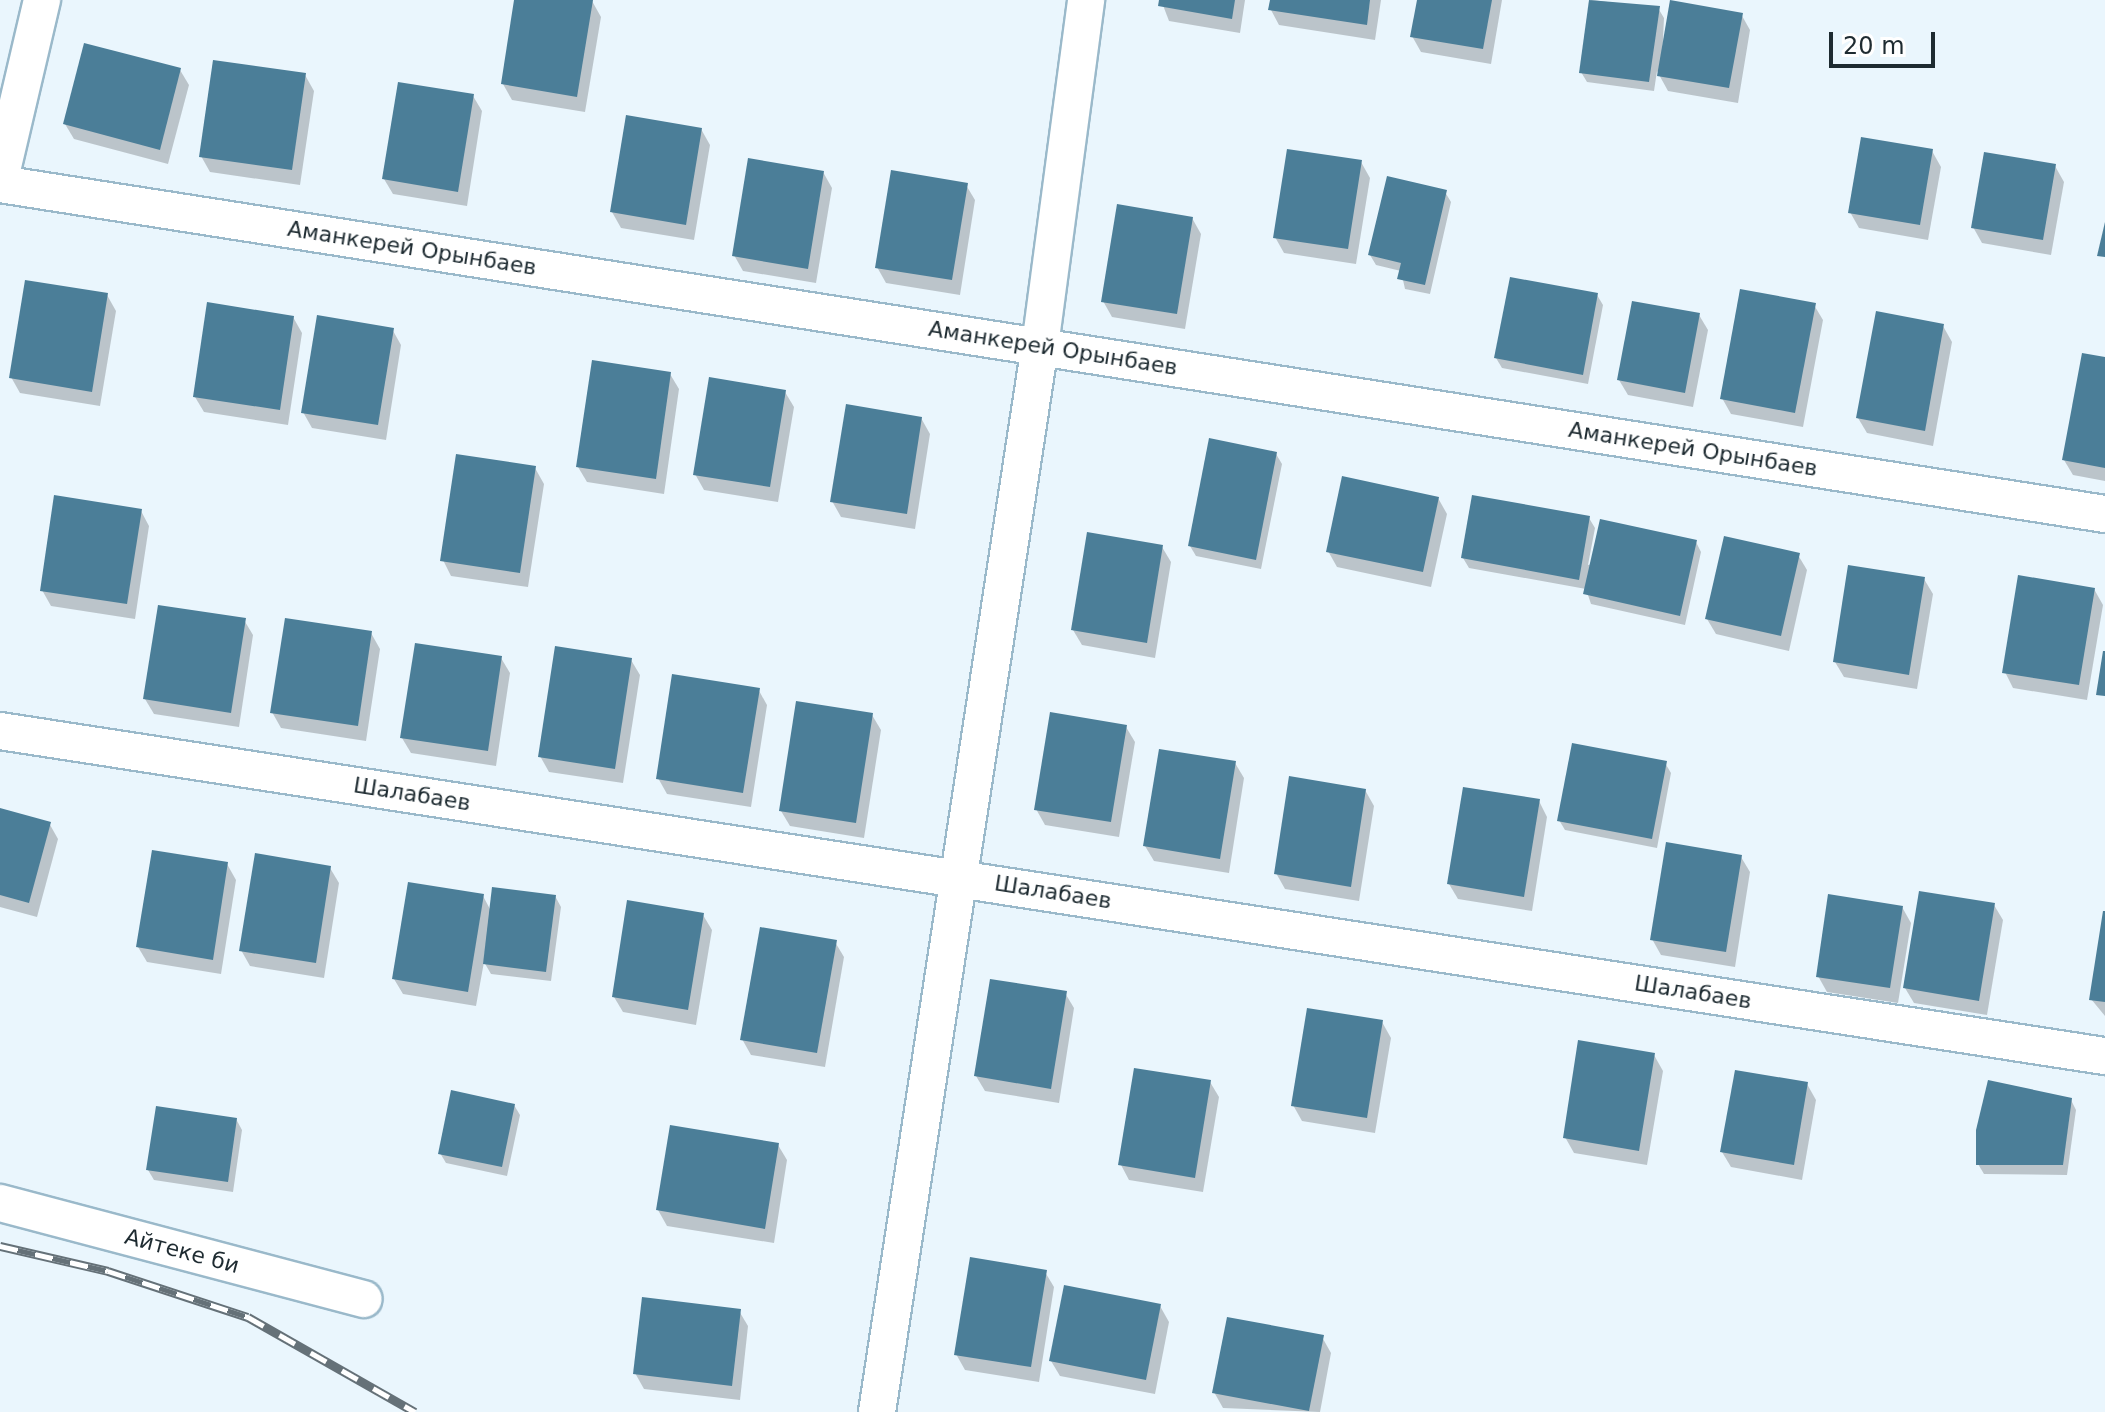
<!DOCTYPE html>
<html>
<head>
<meta charset="utf-8">
<style>
  body { margin:0 }
  #map { position:relative; width:2105px; height:1412px; overflow:hidden; background:#eaf6fd; font-family:"DejaVu Sans",sans-serif }
  div>[style] { position:absolute }
  .shadow>* { inset:0; background:#0003 }
  .building>* { inset:0; background:#4b7e98 }
  .roads { filter:drop-shadow(2px 0 #9ab9ca) drop-shadow(-2px 0 #9ab9ca) drop-shadow(0 2px #9ab9ca) drop-shadow(0 -2px #9ab9ca) }
  .minor>* { height:36px; margin:-18px; padding:0 18px; transform-origin:18px; border-radius:18px; background:#fff }
  .rail>* { height:9px; margin-top:-4.5px; transform-origin:0; background:repeating-linear-gradient(90deg,#fff 0 18px,#657178 0 36px); box-sizing:border-box; border-block:2px solid #657178 }
  span { translate:-50% -50%; white-space:nowrap; text-align:center; line-height:1.15; -webkit-text-stroke:7px #fff; paint-order:stroke }
  .street-label { font-size:22px; color:#1e2b31 }
  .scale { position:absolute; left:1829px; top:32px; width:106px; height:36px; box-sizing:border-box; border:4px solid #1e2b31; border-top:0; padding-left:10px; font-size:24px; line-height:28px; white-space:nowrap; color:#1e2b31; -webkit-text-stroke:6px #fff; paint-order:stroke }
</style>
</head>
<body>
<div id="map">
  <div class="shadow">
    <i style="clip-path:polygon(516px 0,592px 1px,601px 17px,585px 112px,512px 100px,503px 84px)"></i>
    <i style="clip-path:polygon(1161px 0,1245px 0,1240px 33px,1169px 21px)"></i>
    <i style="clip-path:polygon(1272px 0,1381px 0,1375px 40px,1279px 25px,1271px 10px)"></i>
    <i style="clip-path:polygon(1419px 0,1502px 0,1491px 64px,1421px 52px,1412px 36px)"></i>
    <i style="clip-path:polygon(1591px 0,1658px 8px,1664px 18px,1662px 60px,1741px 14px,1750px 30px,1738px 103px,1668px 91px,1657px 71px,1654px 91px,1587px 82px,1581px 72px)"></i>
    <i style="clip-path:polygon(180px 70px,189px 85px,168px 164px,74px 139px,65px 124px)"></i>
    <i style="clip-path:polygon(305px 75px,314px 91px,300px 185px,210px 172px,201px 156px)"></i>
    <i style="clip-path:polygon(473px 96px,482px 111px,467px 206px,393px 194px,384px 179px)"></i>
    <i style="clip-path:polygon(701px 129px,710px 145px,694px 240px,621px 228px,612px 212px)"></i>
    <i style="clip-path:polygon(1932px 151px,1941px 167px,1928px 240px,1859px 228px,1850px 212px)"></i>
    <i style="clip-path:polygon(1361px 162px,1370px 178px,1356px 264px,1284px 253px,1275px 237px)"></i>
    <i style="clip-path:polygon(2055px 166px,2064px 182px,2051px 255px,1982px 243px,1973px 227px)"></i>
    <i style="clip-path:polygon(823px 172px,832px 188px,816px 283px,743px 271px,734px 255px)"></i>
    <i style="clip-path:polygon(966px 185px,975px 200px,960px 295px,886px 283px,877px 267px)"></i>
    <i style="clip-path:polygon(1445px 192px,1451px 202px,1430px 294px,1405px 289px,1401px 271px,1376px 265px,1370px 255px)"></i>
    <i style="clip-path:polygon(1192px 218px,1201px 234px,1185px 329px,1112px 317px,1103px 301px)"></i>
    <i style="clip-path:polygon(107px 295px,116px 311px,100px 406px,20px 393px,11px 377px)"></i>
    <i style="clip-path:polygon(1597px 295px,1603px 305px,1588px 384px,1502px 368px,1496px 358px)"></i>
    <i style="clip-path:polygon(1814px 305px,1823px 320px,1803px 427px,1731px 414px,1722px 398px)"></i>
    <i style="clip-path:polygon(1699px 315px,1708px 330px,1693px 407px,1628px 395px,1619px 380px)"></i>
    <i style="clip-path:polygon(293px 317px,302px 333px,288px 425px,204px 412px,195px 397px)"></i>
    <i style="clip-path:polygon(1943px 326px,1952px 342px,1933px 446px,1867px 433px,1858px 418px)"></i>
    <i style="clip-path:polygon(392px 329px,401px 345px,386px 440px,312px 428px,303px 412px)"></i>
    <i style="clip-path:polygon(2105px 359px,2105px 481px,2073px 475px,2064px 460px)"></i>
    <i style="clip-path:polygon(670px 374px,679px 389px,664px 494px,587px 482px,578px 467px)"></i>
    <i style="clip-path:polygon(785px 392px,794px 407px,778px 502px,704px 490px,695px 474px)"></i>
    <i style="clip-path:polygon(921px 418px,930px 434px,915px 529px,841px 517px,832px 501px)"></i>
    <i style="clip-path:polygon(1276px 454px,1282px 464px,1261px 569px,1196px 556px,1190px 546px)"></i>
    <i style="clip-path:polygon(535px 468px,544px 484px,528px 587px,451px 576px,443px 560px)"></i>
    <i style="clip-path:polygon(1438px 498px,1447px 514px,1431px 587px,1337px 567px,1328px 551px)"></i>
    <i style="clip-path:polygon(141px 511px,149px 526px,135px 619px,51px 606px,42px 590px)"></i>
    <i style="clip-path:polygon(1589px 518px,1595px 528px,1588px 565px,1696px 542px,1701px 552px,1685px 625px,1591px 604px,1586px 589px,1469px 568px,1463px 558px)"></i>
    <i style="clip-path:polygon(1162px 547px,1171px 562px,1155px 658px,1082px 645px,1073px 630px)"></i>
    <i style="clip-path:polygon(1798px 555px,1807px 570px,1789px 651px,1716px 634px,1707px 619px)"></i>
    <i style="clip-path:polygon(1924px 579px,1933px 594px,1917px 689px,1844px 677px,1835px 662px)"></i>
    <i style="clip-path:polygon(2094px 589px,2103px 605px,2087px 700px,2013px 688px,2005px 672px)"></i>
    <i style="clip-path:polygon(244px 620px,253px 635px,239px 727px,154px 714px,145px 699px)"></i>
    <i style="clip-path:polygon(371px 633px,380px 649px,366px 741px,281px 728px,272px 712px)"></i>
    <i style="clip-path:polygon(501px 658px,510px 673px,496px 766px,411px 753px,402px 738px)"></i>
    <i style="clip-path:polygon(631px 660px,640px 675px,623px 783px,549px 772px,540px 756px)"></i>
    <i style="clip-path:polygon(758px 689px,767px 705px,751px 807px,667px 794px,658px 778px)"></i>
    <i style="clip-path:polygon(872px 715px,881px 730px,864px 838px,790px 826px,781px 811px)"></i>
    <i style="clip-path:polygon(1126px 727px,1135px 742px,1119px 837px,1045px 825px,1036px 809px)"></i>
    <i style="clip-path:polygon(1235px 763px,1244px 778px,1229px 873px,1154px 861px,1145px 846px)"></i>
    <i style="clip-path:polygon(1665px 763px,1671px 773px,1657px 848px,1565px 830px,1559px 820px)"></i>
    <i style="clip-path:polygon(1365px 790px,1374px 806px,1359px 901px,1285px 889px,1276px 873px)"></i>
    <i style="clip-path:polygon(1539px 801px,1547px 817px,1532px 911px,1458px 899px,1449px 884px)"></i>
    <i style="clip-path:polygon(0 810px,49px 823px,58px 839px,37px 917px,0 907px)"></i>
    <i style="clip-path:polygon(1741px 857px,1750px 872px,1735px 967px,1661px 955px,1652px 939px)"></i>
    <i style="clip-path:polygon(227px 864px,236px 880px,221px 974px,147px 962px,138px 947px)"></i>
    <i style="clip-path:polygon(330px 868px,339px 883px,324px 978px,250px 966px,241px 950px)"></i>
    <i style="clip-path:polygon(483px 896px,491px 911px,555px 896px,561px 907px,551px 981px,491px 974px,484px 962px,476px 1006px,403px 994px,394px 979px)"></i>
    <i style="clip-path:polygon(1994px 905px,2003px 920px,1987px 1015px,1914px 1003px,1905px 988px)"></i>
    <i style="clip-path:polygon(1902px 907px,1911px 923px,1898px 1003px,1827px 992px,1818px 976px)"></i>
    <i style="clip-path:polygon(2105px 913px,2105px 1016px,2091px 999px)"></i>
    <i style="clip-path:polygon(703px 915px,712px 930px,696px 1025px,623px 1012px,614px 997px)"></i>
    <i style="clip-path:polygon(835px 942px,844px 957px,825px 1067px,751px 1055px,742px 1039px)"></i>
    <i style="clip-path:polygon(1065px 993px,1074px 1008px,1059px 1103px,985px 1091px,976px 1076px)"></i>
    <i style="clip-path:polygon(1382px 1022px,1391px 1038px,1375px 1133px,1302px 1121px,1293px 1105px)"></i>
    <i style="clip-path:polygon(1654px 1055px,1663px 1071px,1647px 1165px,1574px 1153px,1565px 1137px)"></i>
    <i style="clip-path:polygon(1210px 1082px,1219px 1097px,1203px 1192px,1129px 1180px,1121px 1165px)"></i>
    <i style="clip-path:polygon(1807px 1084px,1816px 1100px,1802px 1180px,1731px 1167px,1722px 1152px)"></i>
    <i style="clip-path:polygon(2071px 1100px,2076px 1110px,2067px 1175px,1984px 1174px,1978px 1164px)"></i>
    <i style="clip-path:polygon(514px 1105px,520px 1115px,507px 1176px,446px 1163px,440px 1153px)"></i>
    <i style="clip-path:polygon(236px 1119px,242px 1130px,233px 1192px,154px 1180px,148px 1170px)"></i>
    <i style="clip-path:polygon(778px 1145px,787px 1160px,774px 1243px,667px 1226px,658px 1210px)"></i>
    <i style="clip-path:polygon(1045px 1272px,1054px 1287px,1039px 1382px,965px 1370px,956px 1354px)"></i>
    <i style="clip-path:polygon(1160px 1306px,1169px 1322px,1155px 1394px,1060px 1376px,1051px 1361px)"></i>
    <i style="clip-path:polygon(739px 1311px,748px 1326px,740px 1400px,644px 1389px,635px 1373px)"></i>
    <i style="clip-path:polygon(1322px 1337px,1331px 1353px,1320px 1412px,1223px 1408px,1214px 1392px)"></i>
  </div>
  <div class="building">
    <i style="clip-path:polygon(514px 0,593px 0,577px 97px,501px 84px)"></i>
    <i style="clip-path:polygon(1159px 0,1235px 0,1232px 19px,1158px 6px)"></i>
    <i style="clip-path:polygon(1270px 0,1370px 0,1367px 25px,1268px 10px)"></i>
    <i style="clip-path:polygon(1417px 0,1492px 0,1483px 49px,1410px 37px)"></i>
    <i style="clip-path:polygon(1589px 0,1660px 6px,1649px 82px,1579px 73px)"></i>
    <i style="clip-path:polygon(1670px 0,1743px 13px,1729px 88px,1657px 76px)"></i>
    <i style="clip-path:polygon(84px 43px,181px 68px,160px 150px,63px 124px)"></i>
    <i style="clip-path:polygon(213px 60px,306px 73px,292px 170px,199px 157px)"></i>
    <i style="clip-path:polygon(398px 82px,474px 94px,458px 192px,382px 179px)"></i>
    <i style="clip-path:polygon(626px 115px,702px 128px,686px 225px,610px 212px)"></i>
    <i style="clip-path:polygon(1861px 137px,1933px 149px,1920px 225px,1848px 213px)"></i>
    <i style="clip-path:polygon(1287px 149px,1362px 160px,1348px 249px,1273px 238px)"></i>
    <i style="clip-path:polygon(1984px 152px,2056px 164px,2043px 240px,1971px 228px)"></i>
    <i style="clip-path:polygon(748px 158px,824px 171px,808px 269px,732px 256px)"></i>
    <i style="clip-path:polygon(891px 170px,968px 183px,952px 280px,875px 268px)"></i>
    <i style="clip-path:polygon(1387px 176px,1447px 190px,1425px 285px,1397px 279px,1401px 263px,1368px 255px)"></i>
    <i style="clip-path:polygon(1117px 204px,1193px 217px,1177px 314px,1101px 302px)"></i>
    <i style="clip-path:polygon(2105px 222px,2105px 257px,2097px 256px)"></i>
    <i style="clip-path:polygon(1510px 277px,1598px 293px,1583px 375px,1494px 358px)"></i>
    <i style="clip-path:polygon(25px 280px,108px 293px,92px 392px,9px 378px)"></i>
    <i style="clip-path:polygon(1740px 289px,1816px 303px,1795px 413px,1720px 399px)"></i>
    <i style="clip-path:polygon(1632px 301px,1700px 313px,1685px 393px,1617px 380px)"></i>
    <i style="clip-path:polygon(207px 302px,294px 316px,280px 410px,193px 397px)"></i>
    <i style="clip-path:polygon(1876px 311px,1944px 324px,1925px 431px,1856px 418px)"></i>
    <i style="clip-path:polygon(317px 315px,394px 328px,378px 425px,301px 413px)"></i>
    <i style="clip-path:polygon(2082px 353px,2105px 357px,2105px 468px,2062px 460px)"></i>
    <i style="clip-path:polygon(592px 360px,671px 372px,656px 479px,576px 467px)"></i>
    <i style="clip-path:polygon(709px 377px,786px 390px,770px 487px,693px 475px)"></i>
    <i style="clip-path:polygon(846px 404px,922px 417px,907px 514px,830px 502px)"></i>
    <i style="clip-path:polygon(1209px 438px,1277px 452px,1256px 560px,1188px 546px)"></i>
    <i style="clip-path:polygon(456px 454px,536px 466px,520px 573px,440px 561px)"></i>
    <i style="clip-path:polygon(1342px 476px,1439px 497px,1423px 572px,1326px 552px)"></i>
    <i style="clip-path:polygon(54px 495px,142px 509px,127px 604px,40px 591px)"></i>
    <i style="clip-path:polygon(1472px 495px,1590px 516px,1579px 580px,1461px 558px)"></i>
    <i style="clip-path:polygon(1600px 519px,1697px 540px,1680px 616px,1583px 594px)"></i>
    <i style="clip-path:polygon(1087px 532px,1163px 545px,1147px 643px,1071px 630px)"></i>
    <i style="clip-path:polygon(1724px 536px,1800px 553px,1781px 636px,1705px 619px)"></i>
    <i style="clip-path:polygon(1848px 565px,1925px 577px,1909px 675px,1833px 662px)"></i>
    <i style="clip-path:polygon(2018px 575px,2095px 588px,2079px 685px,2002px 673px)"></i>
    <i style="clip-path:polygon(158px 605px,246px 618px,231px 713px,143px 699px)"></i>
    <i style="clip-path:polygon(285px 618px,372px 631px,358px 726px,270px 713px)"></i>
    <i style="clip-path:polygon(415px 643px,502px 656px,488px 751px,400px 738px)"></i>
    <i style="clip-path:polygon(555px 646px,632px 658px,615px 769px,538px 757px)"></i>
    <i style="clip-path:polygon(2103px 651px,2105px 651px,2105px 696px,2096px 695px)"></i>
    <i style="clip-path:polygon(672px 674px,760px 688px,743px 793px,656px 779px)"></i>
    <i style="clip-path:polygon(796px 701px,873px 713px,856px 823px,779px 811px)"></i>
    <i style="clip-path:polygon(1050px 712px,1127px 725px,1111px 822px,1034px 810px)"></i>
    <i style="clip-path:polygon(1572px 743px,1667px 761px,1652px 839px,1557px 821px)"></i>
    <i style="clip-path:polygon(1159px 749px,1236px 761px,1220px 859px,1143px 846px)"></i>
    <i style="clip-path:polygon(1289px 776px,1366px 789px,1351px 887px,1274px 874px)"></i>
    <i style="clip-path:polygon(1463px 787px,1540px 799px,1524px 897px,1447px 884px)"></i>
    <i style="clip-path:polygon(0 808px,51px 822px,29px 903px,0 895px)"></i>
    <i style="clip-path:polygon(1666px 842px,1742px 855px,1726px 952px,1650px 940px)"></i>
    <i style="clip-path:polygon(152px 850px,228px 862px,213px 960px,136px 947px)"></i>
    <i style="clip-path:polygon(255px 853px,331px 866px,316px 963px,239px 951px)"></i>
    <i style="clip-path:polygon(408px 882px,484px 894px,468px 992px,392px 979px)"></i>
    <i style="clip-path:polygon(492px 887px,556px 895px,546px 972px,483px 964px)"></i>
    <i style="clip-path:polygon(1919px 891px,1995px 903px,1979px 1001px,1903px 988px)"></i>
    <i style="clip-path:polygon(1828px 894px,1903px 906px,1890px 988px,1816px 977px)"></i>
    <i style="clip-path:polygon(627px 900px,704px 913px,688px 1010px,612px 997px)"></i>
    <i style="clip-path:polygon(2103px 911px,2105px 911px,2105px 1002px,2089px 1000px)"></i>
    <i style="clip-path:polygon(760px 927px,837px 940px,817px 1053px,740px 1040px)"></i>
    <i style="clip-path:polygon(990px 979px,1067px 991px,1051px 1089px,974px 1076px)"></i>
    <i style="clip-path:polygon(1307px 1008px,1383px 1020px,1367px 1118px,1291px 1106px)"></i>
    <i style="clip-path:polygon(1578px 1040px,1655px 1053px,1639px 1151px,1563px 1138px)"></i>
    <i style="clip-path:polygon(1134px 1068px,1211px 1080px,1195px 1178px,1118px 1165px)"></i>
    <i style="clip-path:polygon(1735px 1070px,1808px 1082px,1794px 1165px,1720px 1152px)"></i>
    <i style="clip-path:polygon(1988px 1080px,2072px 1098px,2063px 1165px,1976px 1165px,1976px 1130px)"></i>
    <i style="clip-path:polygon(451px 1090px,515px 1104px,502px 1167px,438px 1154px)"></i>
    <i style="clip-path:polygon(156px 1106px,237px 1118px,228px 1182px,146px 1170px)"></i>
    <i style="clip-path:polygon(670px 1125px,779px 1143px,765px 1229px,656px 1210px)"></i>
    <i style="clip-path:polygon(970px 1257px,1047px 1270px,1031px 1367px,954px 1355px)"></i>
    <i style="clip-path:polygon(1064px 1285px,1161px 1304px,1146px 1380px,1049px 1361px)"></i>
    <i style="clip-path:polygon(642px 1297px,741px 1309px,732px 1386px,633px 1374px)"></i>
    <i style="clip-path:polygon(1227px 1317px,1324px 1335px,1309px 1411px,1212px 1393px)"></i>
  </div>
  <div class="roads">
    <div class="minor">
      <i style="left:0;top:179px;width:184px;rotate:-76.8deg"></i>
      <i style="left:0;top:184px;width:2131px;rotate:8.91deg"></i>
      <i style="left:0;top:731px;width:2130px;rotate:8.78deg"></i>
      <i style="left:0;top:1203px;width:376px;rotate:14.8deg"></i>
      <i style="left:877px;top:1412px;width:1078px;rotate:-81.31deg"></i>
      <i style="left:1040px;top:346px;width:349px;rotate:-82.4deg"></i>
    </div>
  </div>
  <div class="rail">
    <i style="left:0;top:1246px;width:111px;rotate:13deg"></i>
    <i style="left:108px;top:1271px;width:147px;rotate:18.2deg"></i>
    <i style="left:248px;top:1317px;width:192px;rotate:29.6deg"></i>
  </div>
  <div class="street-label">
    <span style="left:412px;top:248px;rotate:9deg">Аманкерей Орынбаев</span>
    <span style="left:1053px;top:348px;rotate:9deg">Аманкерей Орынбаев</span>
    <span style="left:1693px;top:449px;rotate:9deg">Аманкерей Орынбаев</span>
    <span style="left:412px;top:794px;rotate:9deg">Шалабаев</span>
    <span style="left:1053px;top:892px;rotate:9deg">Шалабаев</span>
    <span style="left:1693px;top:992px;rotate:9deg">Шалабаев</span>
    <span style="left:182px;top:1251px;rotate:15deg">Айтеке би</span>
  </div>
  <div class="scale">20 m</div>
</div>
</body>
</html>
